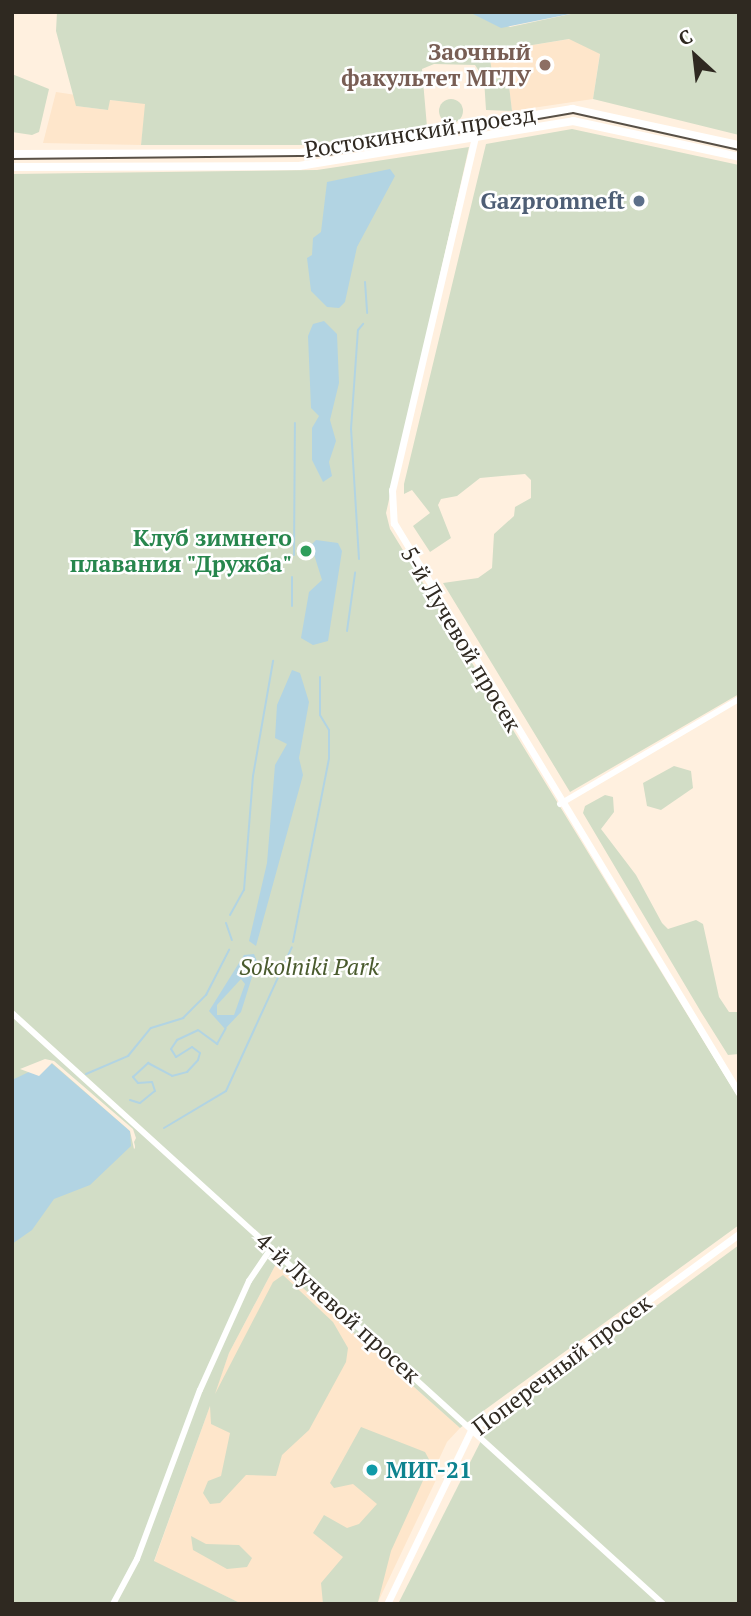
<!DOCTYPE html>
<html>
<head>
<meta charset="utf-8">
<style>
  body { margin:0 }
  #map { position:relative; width:751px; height:1616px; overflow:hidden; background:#fff0df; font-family:"PT Serif",serif }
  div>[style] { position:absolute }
  .built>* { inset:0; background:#fee6cb }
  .green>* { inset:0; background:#d2ddc6 }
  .round { border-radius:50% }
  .water>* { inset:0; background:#b2d4e3 }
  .pier>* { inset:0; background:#fff0df }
  .stream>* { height:2px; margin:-1px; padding:0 1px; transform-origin:1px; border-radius:1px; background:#b2d4e3 }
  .minor>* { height:6px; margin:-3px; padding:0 3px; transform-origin:3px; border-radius:3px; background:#fff }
  .tertiary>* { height:7px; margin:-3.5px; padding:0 3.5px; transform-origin:3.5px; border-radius:3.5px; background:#fff }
  .secondary>* { height:8px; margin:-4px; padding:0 4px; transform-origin:4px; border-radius:4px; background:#fff }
  .tram>* { height:2px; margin:-1px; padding:0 1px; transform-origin:1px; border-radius:1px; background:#585046 }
  .dots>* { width:19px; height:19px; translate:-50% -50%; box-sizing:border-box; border:4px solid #fff; border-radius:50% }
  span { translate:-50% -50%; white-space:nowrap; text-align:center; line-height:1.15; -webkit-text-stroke:5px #fff; paint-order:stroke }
  .education-label { font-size:23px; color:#785e54; font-weight:700 }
  .right { translate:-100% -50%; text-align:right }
  .street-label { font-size:23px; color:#2f2921 }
  .service-label { font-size:23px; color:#4e5e75; font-weight:700 }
  .leisure-label { font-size:23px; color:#27864d; font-weight:700 }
  .park-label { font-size:23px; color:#4a5b2e; font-style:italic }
  .culture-label { font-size:23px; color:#0d838f; font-weight:700 }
  .left { translate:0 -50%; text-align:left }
  .frame { position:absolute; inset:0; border:14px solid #2f2921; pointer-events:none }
  .north { position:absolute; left:660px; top:21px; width:70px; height:70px; -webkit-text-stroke:5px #fff; paint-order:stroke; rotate:333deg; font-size:19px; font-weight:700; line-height:28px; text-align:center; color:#2f2921 }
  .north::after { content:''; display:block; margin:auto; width:24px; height:32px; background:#2f2921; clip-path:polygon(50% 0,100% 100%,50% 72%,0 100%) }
</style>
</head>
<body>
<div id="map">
  <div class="built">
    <i style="clip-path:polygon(570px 39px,600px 53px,593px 99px,512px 111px,508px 78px,493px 79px,489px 52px)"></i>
    <i style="clip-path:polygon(56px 92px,76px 95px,76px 106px,108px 110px,109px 100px,146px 103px,141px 145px,43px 143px)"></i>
    <i style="clip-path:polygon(276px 1264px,460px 1428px,447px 1442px,432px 1474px,436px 1480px,377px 1604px,242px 1604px,154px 1562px,229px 1353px)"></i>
  </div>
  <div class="green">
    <i style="clip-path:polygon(57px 12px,469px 12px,510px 27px,580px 12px,739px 12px,739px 135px,593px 99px,600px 54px,569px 39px,489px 52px,493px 79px,508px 77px,512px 111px,486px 110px,484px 79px,475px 65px,434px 64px,422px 69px,427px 127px,308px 145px,141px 145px,145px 104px,110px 100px,108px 110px,76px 106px,56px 31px)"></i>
    <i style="clip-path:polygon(12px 74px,49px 89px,39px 132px,32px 135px,12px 132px)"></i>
    <i class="round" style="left:439px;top:99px;width:24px;height:24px"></i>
    <i style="clip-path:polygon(572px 129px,739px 165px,739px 694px,570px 792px,443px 583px,478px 578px,492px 568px,494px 534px,514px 516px,515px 507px,531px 498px,531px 480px,525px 474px,480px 478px,457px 496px,441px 499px,438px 505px,451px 538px,430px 552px,413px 526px,430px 513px,412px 490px,404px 494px,404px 484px,486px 144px)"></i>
    <i style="clip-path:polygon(469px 147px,386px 513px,390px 529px,739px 1099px,739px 1225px,460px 1428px,276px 1264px,229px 1353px,215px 1394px,273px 1282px,283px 1275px,333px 1322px,348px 1348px,346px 1362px,309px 1430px,282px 1455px,276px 1476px,246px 1475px,220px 1503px,210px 1504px,203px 1493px,208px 1481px,221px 1476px,230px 1433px,211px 1424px,210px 1406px,154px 1561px,242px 1604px,12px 1604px,12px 174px,317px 170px)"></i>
    <i style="clip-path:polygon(674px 766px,691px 771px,693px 788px,661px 810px,647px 806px,643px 783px)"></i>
    <i style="clip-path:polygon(605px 795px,613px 797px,614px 812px,601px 829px,636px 875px,662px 923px,668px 929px,696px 920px,703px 924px,719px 997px,729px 1012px,739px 1012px,739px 1054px,728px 1055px,701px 1012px,583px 813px,585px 806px)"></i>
    <i style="clip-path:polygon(739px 1245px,739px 1604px,398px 1604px,486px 1431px)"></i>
    <i style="clip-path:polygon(361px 1427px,425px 1452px,431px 1463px,391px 1551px,378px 1602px,323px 1604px,321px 1583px,343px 1557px,313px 1533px,324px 1515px,347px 1528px,359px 1524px,377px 1504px,353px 1484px,334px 1488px,330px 1483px)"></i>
    <i style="clip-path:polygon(191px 1536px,206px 1544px,239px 1545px,252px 1558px,247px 1567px,227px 1569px,193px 1550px)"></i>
  </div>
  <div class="water">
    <i style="clip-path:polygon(469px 12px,525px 13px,580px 12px,501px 28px)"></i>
    <i style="clip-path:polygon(390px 169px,395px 176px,357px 247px,345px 302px,339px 308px,327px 307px,311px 291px,307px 258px,312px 255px,313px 238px,321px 232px,327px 182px)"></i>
    <i style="clip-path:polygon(324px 321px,337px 334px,339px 383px,330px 420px,336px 441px,329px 462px,332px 476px,323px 482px,312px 460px,312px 428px,319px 416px,311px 408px,308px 336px,313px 324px)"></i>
    <i style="clip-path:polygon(316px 540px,338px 543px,342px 551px,328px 641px,313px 645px,301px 638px,309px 592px,322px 580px,311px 545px)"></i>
    <i style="clip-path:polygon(292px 670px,300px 673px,309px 702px,299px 758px,303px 775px,256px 946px,249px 941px,267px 863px,275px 765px,287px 744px,275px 738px,277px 705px)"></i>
    <i style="clip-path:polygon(evenodd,244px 955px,254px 954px,257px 961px,241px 1012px,225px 1029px,209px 1011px,244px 955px,241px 979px,245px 984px,234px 1015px,217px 1015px,217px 1005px,241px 979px)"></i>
    <i style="clip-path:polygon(50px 1062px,130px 1131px,131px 1146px,90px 1185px,54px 1199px,32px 1230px,12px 1244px,12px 1080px)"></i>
  </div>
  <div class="pier">
    <i style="clip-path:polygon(45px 1059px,54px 1061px,133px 1129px,136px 1138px,134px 1142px,135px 1146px,135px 1148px,134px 1149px,130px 1131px,52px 1063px,39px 1076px,20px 1069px)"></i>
  </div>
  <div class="stream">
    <i style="left:365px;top:282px;width:31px;rotate:86deg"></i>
    <i style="left:294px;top:555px;width:132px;rotate:-89.6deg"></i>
    <i style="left:359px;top:559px;width:130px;rotate:-93.5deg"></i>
    <i style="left:351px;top:429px;width:99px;rotate:-86deg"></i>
    <i style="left:358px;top:330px;width:8px;rotate:-50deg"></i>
    <i style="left:292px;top:606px;width:29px;rotate:-90deg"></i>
    <i style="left:347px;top:631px;width:59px;rotate:-82.1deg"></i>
    <i style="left:230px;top:915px;width:29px;rotate:-61deg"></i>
    <i style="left:244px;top:890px;width:114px;rotate:-85.5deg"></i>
    <i style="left:253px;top:776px;width:117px;rotate:-80.1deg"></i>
    <i style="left:226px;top:923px;width:18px;rotate:71deg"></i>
    <i style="left:293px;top:942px;width:187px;rotate:-78.9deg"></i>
    <i style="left:329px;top:758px;width:28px;rotate:-90deg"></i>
    <i style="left:329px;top:730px;width:17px;rotate:-121deg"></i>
    <i style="left:320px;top:715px;width:38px;rotate:-90deg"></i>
    <i style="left:86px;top:1074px;width:46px;rotate:-23.2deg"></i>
    <i style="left:128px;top:1056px;width:36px;rotate:-51deg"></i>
    <i style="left:151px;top:1028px;width:34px;rotate:-17deg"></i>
    <i style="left:183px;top:1018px;width:33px;rotate:-45deg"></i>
    <i style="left:206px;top:995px;width:51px;rotate:-62.9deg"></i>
    <i style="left:130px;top:1100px;width:10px;rotate:17deg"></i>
    <i style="left:140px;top:1103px;width:19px;rotate:-39deg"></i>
    <i style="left:155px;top:1091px;width:9px;rotate:-108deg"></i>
    <i style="left:152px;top:1082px;width:14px;rotate:176deg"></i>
    <i style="left:138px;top:1083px;width:8px;rotate:-130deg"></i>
    <i style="left:133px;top:1077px;width:21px;rotate:-43deg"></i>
    <i style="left:148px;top:1063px;width:27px;rotate:28deg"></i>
    <i style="left:172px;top:1076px;width:16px;rotate:-15deg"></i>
    <i style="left:187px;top:1072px;width:16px;rotate:-47deg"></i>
    <i style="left:198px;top:1060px;width:7px;rotate:-74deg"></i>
    <i style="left:200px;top:1053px;width:10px;rotate:-143deg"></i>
    <i style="left:192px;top:1047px;width:19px;rotate:148deg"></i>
    <i style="left:176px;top:1057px;width:9px;rotate:-122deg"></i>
    <i style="left:171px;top:1049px;width:11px;rotate:-56deg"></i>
    <i style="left:177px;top:1040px;width:23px;rotate:-25deg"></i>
    <i style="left:198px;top:1030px;width:24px;rotate:36deg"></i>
    <i style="left:217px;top:1044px;width:18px;rotate:-61deg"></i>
    <i style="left:164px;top:1128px;width:72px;rotate:-30.8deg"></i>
    <i style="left:226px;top:1091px;width:158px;rotate:-65.4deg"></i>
  </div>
  <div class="minor">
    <i style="left:560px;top:804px;width:208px;rotate:-30.4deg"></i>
    <i style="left:12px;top:1013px;width:879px;rotate:42.23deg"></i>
    <i style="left:113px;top:1604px;width:51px;rotate:-61.9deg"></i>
    <i style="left:137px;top:1559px;width:180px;rotate:-69.6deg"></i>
    <i style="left:200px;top:1390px;width:120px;rotate:-65.8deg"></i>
    <i style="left:249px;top:1281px;width:40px;rotate:-56deg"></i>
  </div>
  <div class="tertiary">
    <i style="left:478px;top:124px;width:376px;rotate:103.2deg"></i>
    <i style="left:392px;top:490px;width:33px;rotate:87deg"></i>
    <i style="left:394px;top:523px;width:666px;rotate:58.82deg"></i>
    <i style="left:387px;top:1604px;width:193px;rotate:-64.2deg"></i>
    <i style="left:471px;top:1430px;width:332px;rotate:-36.2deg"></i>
  </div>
  <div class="secondary">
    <i style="left:12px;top:154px;width:288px;rotate:-0.2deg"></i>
    <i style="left:300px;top:153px;width:276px;rotate:-9.2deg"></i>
    <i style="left:572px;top:109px;width:171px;rotate:12.2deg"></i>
    <i style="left:12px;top:167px;width:287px;rotate:-0.2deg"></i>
    <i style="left:299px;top:166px;width:278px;rotate:-9.3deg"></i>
    <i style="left:573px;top:121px;width:170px;rotate:12.2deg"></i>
  </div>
  <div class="tram">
    <i style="left:12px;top:159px;width:310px;rotate:-0.6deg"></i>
    <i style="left:322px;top:156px;width:255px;rotate:-9.7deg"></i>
    <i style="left:573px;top:113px;width:170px;rotate:12.6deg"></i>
  </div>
  <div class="dots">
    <i style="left:545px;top:65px;background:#8d6e63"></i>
    <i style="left:639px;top:201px;background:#5c6f8a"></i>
    <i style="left:306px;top:551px;background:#2e9e5b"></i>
    <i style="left:372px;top:1470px;background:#0f9aa8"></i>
  </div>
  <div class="education-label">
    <span class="right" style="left:531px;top:65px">Заочный<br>факультет МГЛУ</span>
  </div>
  <div class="street-label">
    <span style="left:420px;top:132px;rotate:-9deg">Ростокинский проезд</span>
    <span style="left:461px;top:639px;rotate:59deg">5-й Лучевой просек</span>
    <span style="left:338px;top:1308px;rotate:42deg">4-й Лучевой просек</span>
    <span style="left:562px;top:1365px;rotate:-37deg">Поперечный просек</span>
  </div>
  <div class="service-label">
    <span class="right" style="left:625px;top:201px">Gazpromneft</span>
  </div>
  <div class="leisure-label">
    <span class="right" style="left:292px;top:551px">Клуб зимнего<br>плавания "Дружба"</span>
  </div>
  <div class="park-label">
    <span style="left:309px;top:967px">Sokolniki Park</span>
  </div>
  <div class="culture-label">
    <span class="left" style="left:386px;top:1470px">МИГ-21</span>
  </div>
  <div class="frame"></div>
  <div class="north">С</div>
</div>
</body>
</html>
